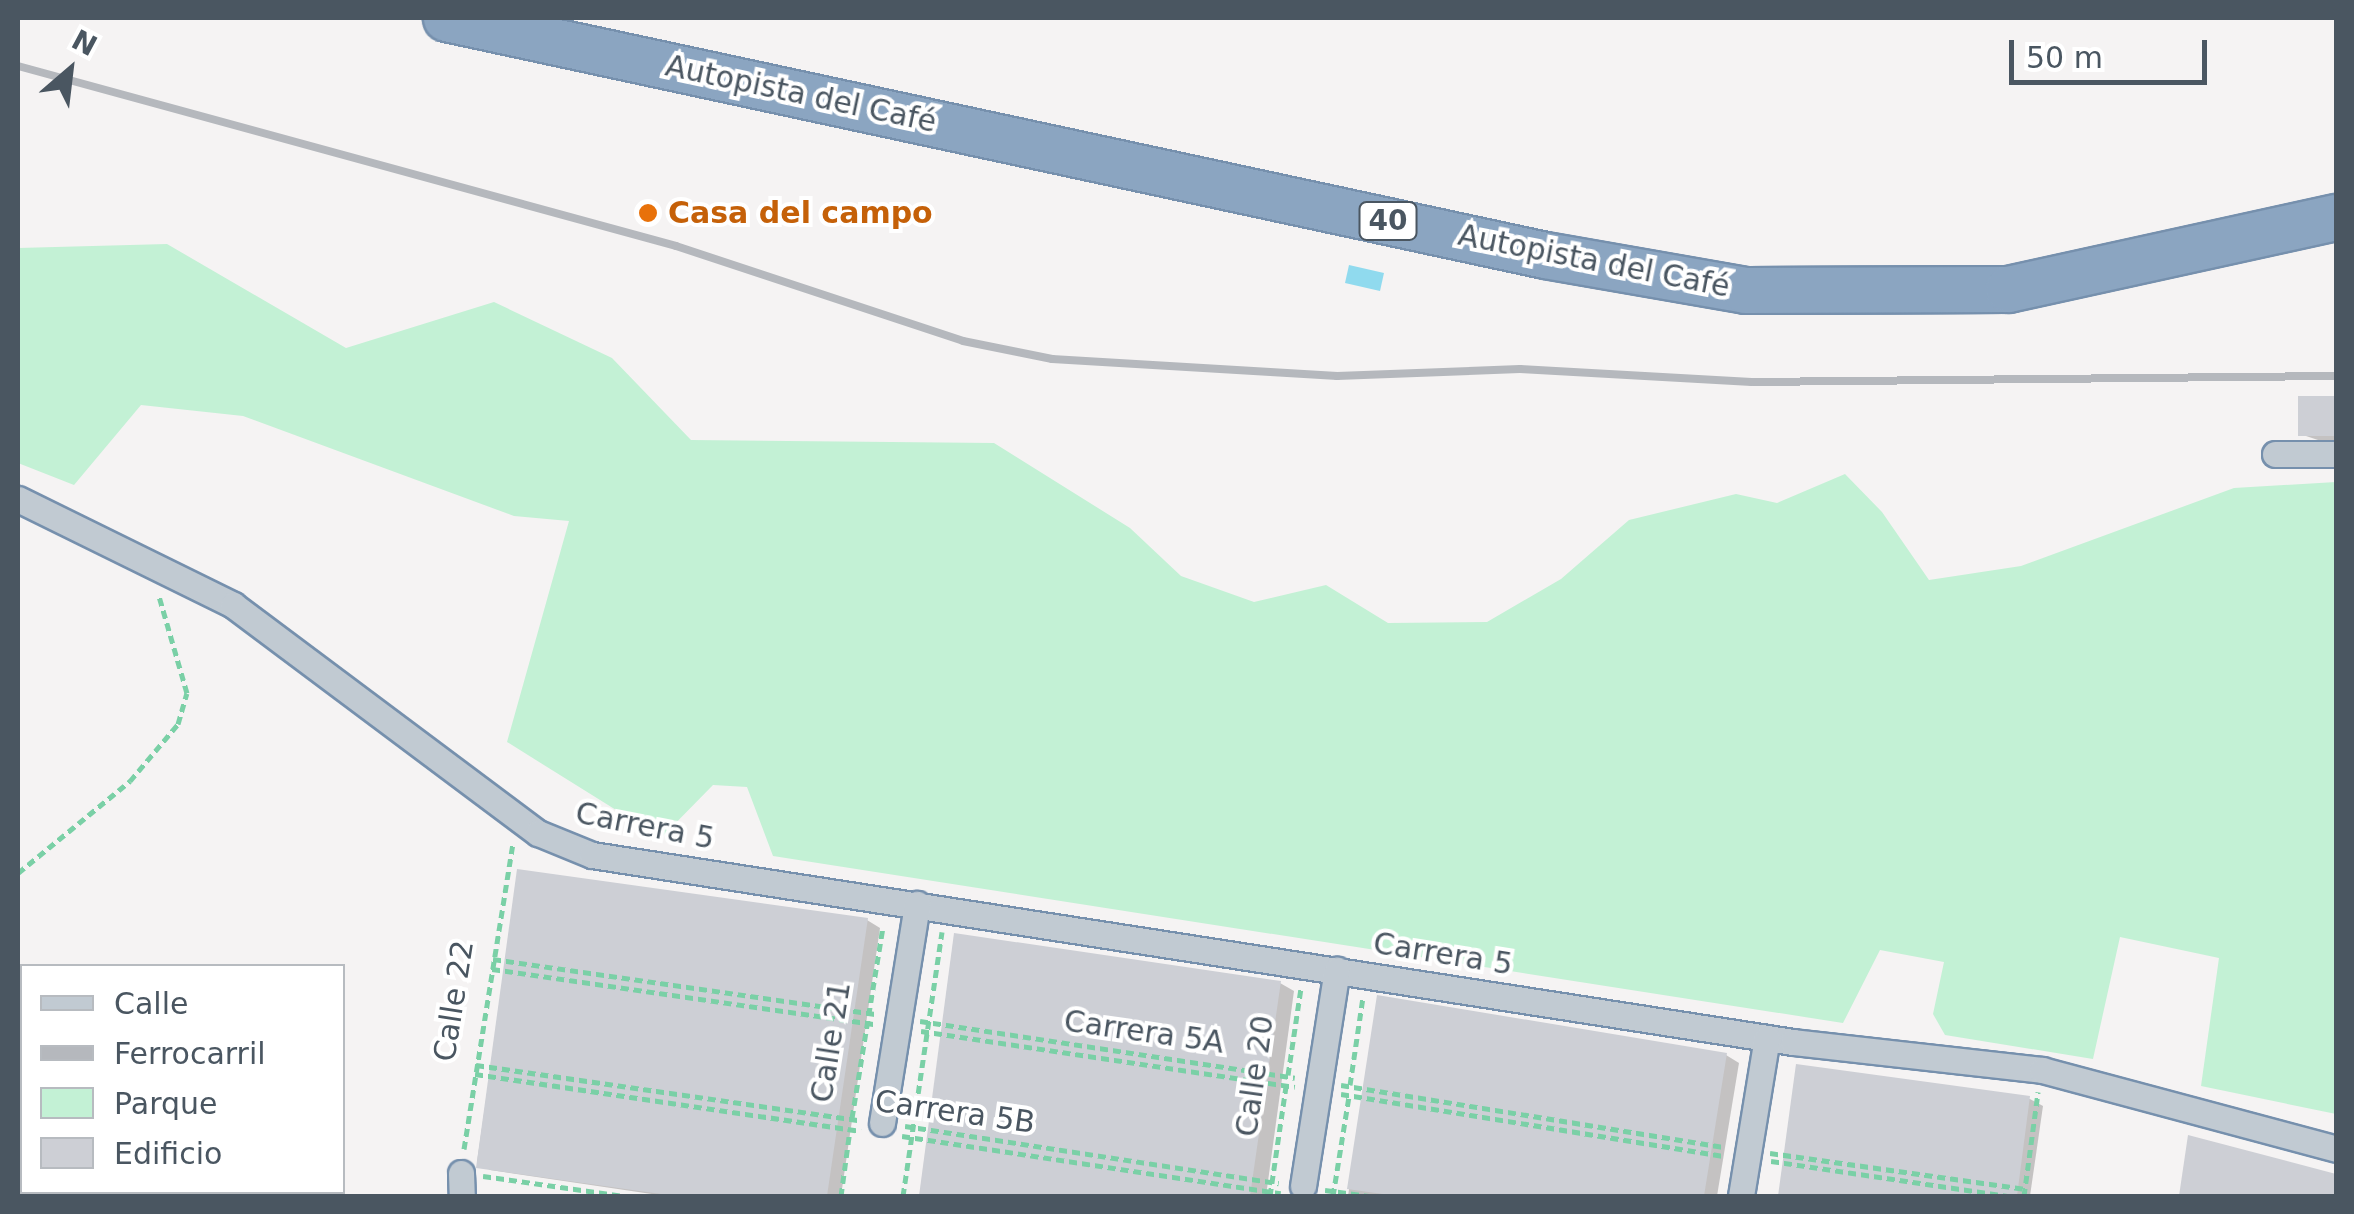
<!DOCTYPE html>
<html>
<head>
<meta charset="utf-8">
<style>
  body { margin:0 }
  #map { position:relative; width:2354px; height:1214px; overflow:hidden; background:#f5f3f3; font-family:"DejaVu Sans",sans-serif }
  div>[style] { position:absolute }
  .green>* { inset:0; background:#c3f1d5 }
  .water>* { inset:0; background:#90daee }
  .shadow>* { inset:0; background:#0003 }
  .building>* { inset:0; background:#cdcfd5 }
  .path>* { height:5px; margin-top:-2.5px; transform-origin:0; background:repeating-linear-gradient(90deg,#7ad0a6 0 8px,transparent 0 13px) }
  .roads { filter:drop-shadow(2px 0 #7690ad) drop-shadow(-2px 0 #7690ad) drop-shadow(0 2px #7690ad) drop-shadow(0 -2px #7690ad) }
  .street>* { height:25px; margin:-12.5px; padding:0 12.5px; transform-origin:12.5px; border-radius:12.5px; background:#c1cad2 }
  .highway>* { height:45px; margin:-22.5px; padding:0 22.5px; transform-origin:22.5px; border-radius:22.5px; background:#8ba5c1 }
  .rail>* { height:8px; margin:-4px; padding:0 4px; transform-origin:4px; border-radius:4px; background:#b5b8bd }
  .dots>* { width:28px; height:28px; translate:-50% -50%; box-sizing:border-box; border:5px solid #fff; border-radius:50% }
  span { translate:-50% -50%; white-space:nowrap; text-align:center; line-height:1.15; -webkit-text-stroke:8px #fff; paint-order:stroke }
  .shield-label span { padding:2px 8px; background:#fff; border:2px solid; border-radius:8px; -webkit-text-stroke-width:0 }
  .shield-label { font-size:28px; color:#4a5661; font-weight:700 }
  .street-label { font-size:30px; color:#4a5661 }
  .food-label { font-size:30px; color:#c56008; font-weight:700 }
  .left { translate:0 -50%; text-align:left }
  .frame { position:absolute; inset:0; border:20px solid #4a5661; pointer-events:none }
  .legend { position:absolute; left:20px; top:964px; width:325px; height:230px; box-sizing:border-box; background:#fff; border:2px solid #b7bbc0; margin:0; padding:12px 18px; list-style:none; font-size:30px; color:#4a5661 }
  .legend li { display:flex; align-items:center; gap:20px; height:50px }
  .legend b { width:50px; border:2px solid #b7bbc0 }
  .north { position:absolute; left:20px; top:20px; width:100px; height:100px; -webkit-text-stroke:8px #fff; paint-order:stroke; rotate:28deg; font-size:28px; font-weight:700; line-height:40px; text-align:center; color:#4a5661 }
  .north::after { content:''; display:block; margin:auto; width:35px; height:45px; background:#4a5661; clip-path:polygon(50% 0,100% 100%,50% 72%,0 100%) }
  .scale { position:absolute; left:2009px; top:40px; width:198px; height:45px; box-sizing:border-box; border:5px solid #4a5661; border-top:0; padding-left:12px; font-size:30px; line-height:35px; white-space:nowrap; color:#4a5661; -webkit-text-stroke:8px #fff; paint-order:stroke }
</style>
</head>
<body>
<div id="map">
  <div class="green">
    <i style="clip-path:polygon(167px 244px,346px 348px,494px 302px,612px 358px,691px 440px,994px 443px,1130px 528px,1181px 576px,1254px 602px,1326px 585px,1388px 623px,1487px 622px,1561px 579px,1629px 520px,1736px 494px,1777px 503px,1845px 474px,1882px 512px,1929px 580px,2021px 566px,2234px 488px,2336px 482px,2336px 1114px,2201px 1086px,2219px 958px,2120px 937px,2093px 1059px,1945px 1035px,1933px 1014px,1944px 962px,1880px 950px,1843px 1023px,773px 856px,747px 787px,713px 785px,661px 838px,507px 742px,569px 521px,514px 516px,243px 416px,141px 405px,74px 485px,18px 463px,18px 248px)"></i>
  </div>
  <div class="water">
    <i style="clip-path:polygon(1349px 265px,1384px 273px,1380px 291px,1345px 283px)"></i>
  </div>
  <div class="shadow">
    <i style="clip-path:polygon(2300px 398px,2336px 398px,2336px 446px,2300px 434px)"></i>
    <i style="clip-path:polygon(519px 872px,867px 920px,880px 928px,841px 1196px,665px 1196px,490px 1170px,477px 1162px)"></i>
    <i style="clip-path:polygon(956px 935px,1280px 983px,1294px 991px,1266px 1196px,921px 1196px)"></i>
    <i style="clip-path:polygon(1379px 998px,1726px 1055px,1739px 1063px,1717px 1196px,1348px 1196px)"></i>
    <i style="clip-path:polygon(1799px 1067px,2030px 1099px,2043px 1106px,2030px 1196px,1781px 1196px)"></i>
    <i style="clip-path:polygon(2190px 1138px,2336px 1176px,2336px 1196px,2182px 1196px)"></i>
  </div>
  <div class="building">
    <i style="clip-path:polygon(2298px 396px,2336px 396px,2336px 436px,2298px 436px)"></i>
    <i style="clip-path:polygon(517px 869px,868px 918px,827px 1196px,675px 1196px,476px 1168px)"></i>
    <i style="clip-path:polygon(954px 933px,1281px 981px,1250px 1196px,919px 1196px)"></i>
    <i style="clip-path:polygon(1377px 995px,1727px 1053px,1704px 1196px,1397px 1196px,1347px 1189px)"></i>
    <i style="clip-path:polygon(1796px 1064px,2030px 1096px,2017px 1196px,1778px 1196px)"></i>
    <i style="clip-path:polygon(2188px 1135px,2336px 1174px,2336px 1196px,2179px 1196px)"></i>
  </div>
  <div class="path">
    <i style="left:18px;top:873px;width:145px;rotate:-39.4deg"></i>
    <i style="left:130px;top:781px;width:75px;rotate:-49.9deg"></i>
    <i style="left:178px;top:724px;width:32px;rotate:-74deg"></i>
    <i style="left:187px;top:693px;width:101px;rotate:-106.1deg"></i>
    <i style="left:493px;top:959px;width:386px;rotate:8.2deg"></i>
    <i style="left:492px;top:969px;width:387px;rotate:8.2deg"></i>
    <i style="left:920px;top:1021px;width:379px;rotate:8.6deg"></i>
    <i style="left:921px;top:1031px;width:378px;rotate:8.5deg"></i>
    <i style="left:476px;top:1065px;width:387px;rotate:8.2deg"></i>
    <i style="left:475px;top:1074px;width:390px;rotate:8.4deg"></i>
    <i style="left:1288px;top:1075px;width:88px;rotate:-81.5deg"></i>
    <i style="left:1341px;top:1085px;width:389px;rotate:9.2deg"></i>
    <i style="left:1350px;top:1085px;width:89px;rotate:-81.6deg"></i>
    <i style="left:1341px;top:1094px;width:389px;rotate:9.2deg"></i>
    <i style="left:852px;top:1118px;width:193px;rotate:-80.8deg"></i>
    <i style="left:905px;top:1126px;width:378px;rotate:8.7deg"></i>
    <i style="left:902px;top:1136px;width:383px;rotate:8.6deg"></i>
    <i style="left:464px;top:1149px;width:309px;rotate:-80.9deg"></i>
    <i style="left:1770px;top:1153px;width:258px;rotate:8deg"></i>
    <i style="left:1771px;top:1161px;width:239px;rotate:8.4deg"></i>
    <i style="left:483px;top:1176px;width:142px;rotate:8.1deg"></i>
    <i style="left:1325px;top:1190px;width:44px;rotate:7.8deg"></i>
    <i style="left:841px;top:1196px;width:68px;rotate:-82.3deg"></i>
    <i style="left:903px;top:1196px;width:267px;rotate:-81.6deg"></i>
    <i style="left:1270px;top:1196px;width:111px;rotate:-81.7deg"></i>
    <i style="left:1333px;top:1196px;width:101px;rotate:-80.9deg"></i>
    <i style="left:2024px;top:1196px;width:105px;rotate:-82.3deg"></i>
  </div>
  <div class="roads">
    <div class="street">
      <i style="left:2275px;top:454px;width:61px"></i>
      <i style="left:18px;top:499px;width:240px;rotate:26.2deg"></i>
      <i style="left:233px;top:605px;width:381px;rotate:36.8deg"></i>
      <i style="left:538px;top:833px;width:58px;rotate:22.2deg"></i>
      <i style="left:592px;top:855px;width:1215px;rotate:8.85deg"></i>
      <i style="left:1793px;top:1042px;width:251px;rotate:6.4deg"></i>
      <i style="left:2042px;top:1070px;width:304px;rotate:15deg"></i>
      <i style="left:882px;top:1123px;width:222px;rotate:-80.9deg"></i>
      <i style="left:461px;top:1173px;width:23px;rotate:88deg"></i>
      <i style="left:1303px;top:1186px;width:219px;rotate:-81.1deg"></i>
      <i style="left:1741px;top:1196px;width:160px;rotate:-80.7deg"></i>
    </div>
    <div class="highway">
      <i style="left:446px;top:18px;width:1124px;rotate:12.17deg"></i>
      <i style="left:1545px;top:255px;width:203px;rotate:9.9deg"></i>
      <i style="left:1745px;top:290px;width:263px;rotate:-0.2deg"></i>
      <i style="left:2008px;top:289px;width:336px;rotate:-12.4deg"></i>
    </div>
  </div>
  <div class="rail">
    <i style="left:18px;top:66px;width:682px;rotate:15.3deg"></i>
    <i style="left:676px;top:246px;width:302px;rotate:18.3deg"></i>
    <i style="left:963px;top:341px;width:91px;rotate:11.4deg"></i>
    <i style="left:1052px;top:359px;width:286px;rotate:3.4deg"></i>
    <i style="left:1337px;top:376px;width:183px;rotate:-2.2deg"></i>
    <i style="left:1520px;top:369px;width:232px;rotate:3.2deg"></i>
    <i style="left:1752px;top:382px;width:584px;rotate:-0.59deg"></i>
  </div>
  <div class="dots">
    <i style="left:648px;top:213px;background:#e8710a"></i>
  </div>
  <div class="shield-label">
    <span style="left:1388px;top:221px">40</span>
  </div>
  <div class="street-label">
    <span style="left:801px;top:94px;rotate:12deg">Autopista del Café</span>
    <span style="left:1594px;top:261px;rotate:11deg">Autopista del Café</span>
    <span style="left:645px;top:826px;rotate:11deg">Carrera 5</span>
    <span style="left:1443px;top:954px;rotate:9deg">Carrera 5</span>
    <span style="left:454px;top:1001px;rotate:-81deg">Calle 22</span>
    <span style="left:1144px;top:1032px;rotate:8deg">Carrera 5A</span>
    <span style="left:831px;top:1042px;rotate:-81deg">Calle 21</span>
    <span style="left:1255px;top:1076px;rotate:-82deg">Calle 20</span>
    <span style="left:955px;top:1112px;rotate:8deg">Carrera 5B</span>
  </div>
  <div class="food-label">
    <span class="left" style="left:668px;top:213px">Casa del campo</span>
  </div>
  <div class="frame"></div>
  <ul class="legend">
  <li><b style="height:12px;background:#c1cad2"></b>Calle</li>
  <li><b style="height:12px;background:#b5b8bd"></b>Ferrocarril</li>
  <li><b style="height:28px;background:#c3f1d5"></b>Parque</li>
  <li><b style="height:28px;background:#cdcfd5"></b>Edificio</li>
  </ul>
  <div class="north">N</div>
  <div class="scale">50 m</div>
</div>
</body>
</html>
